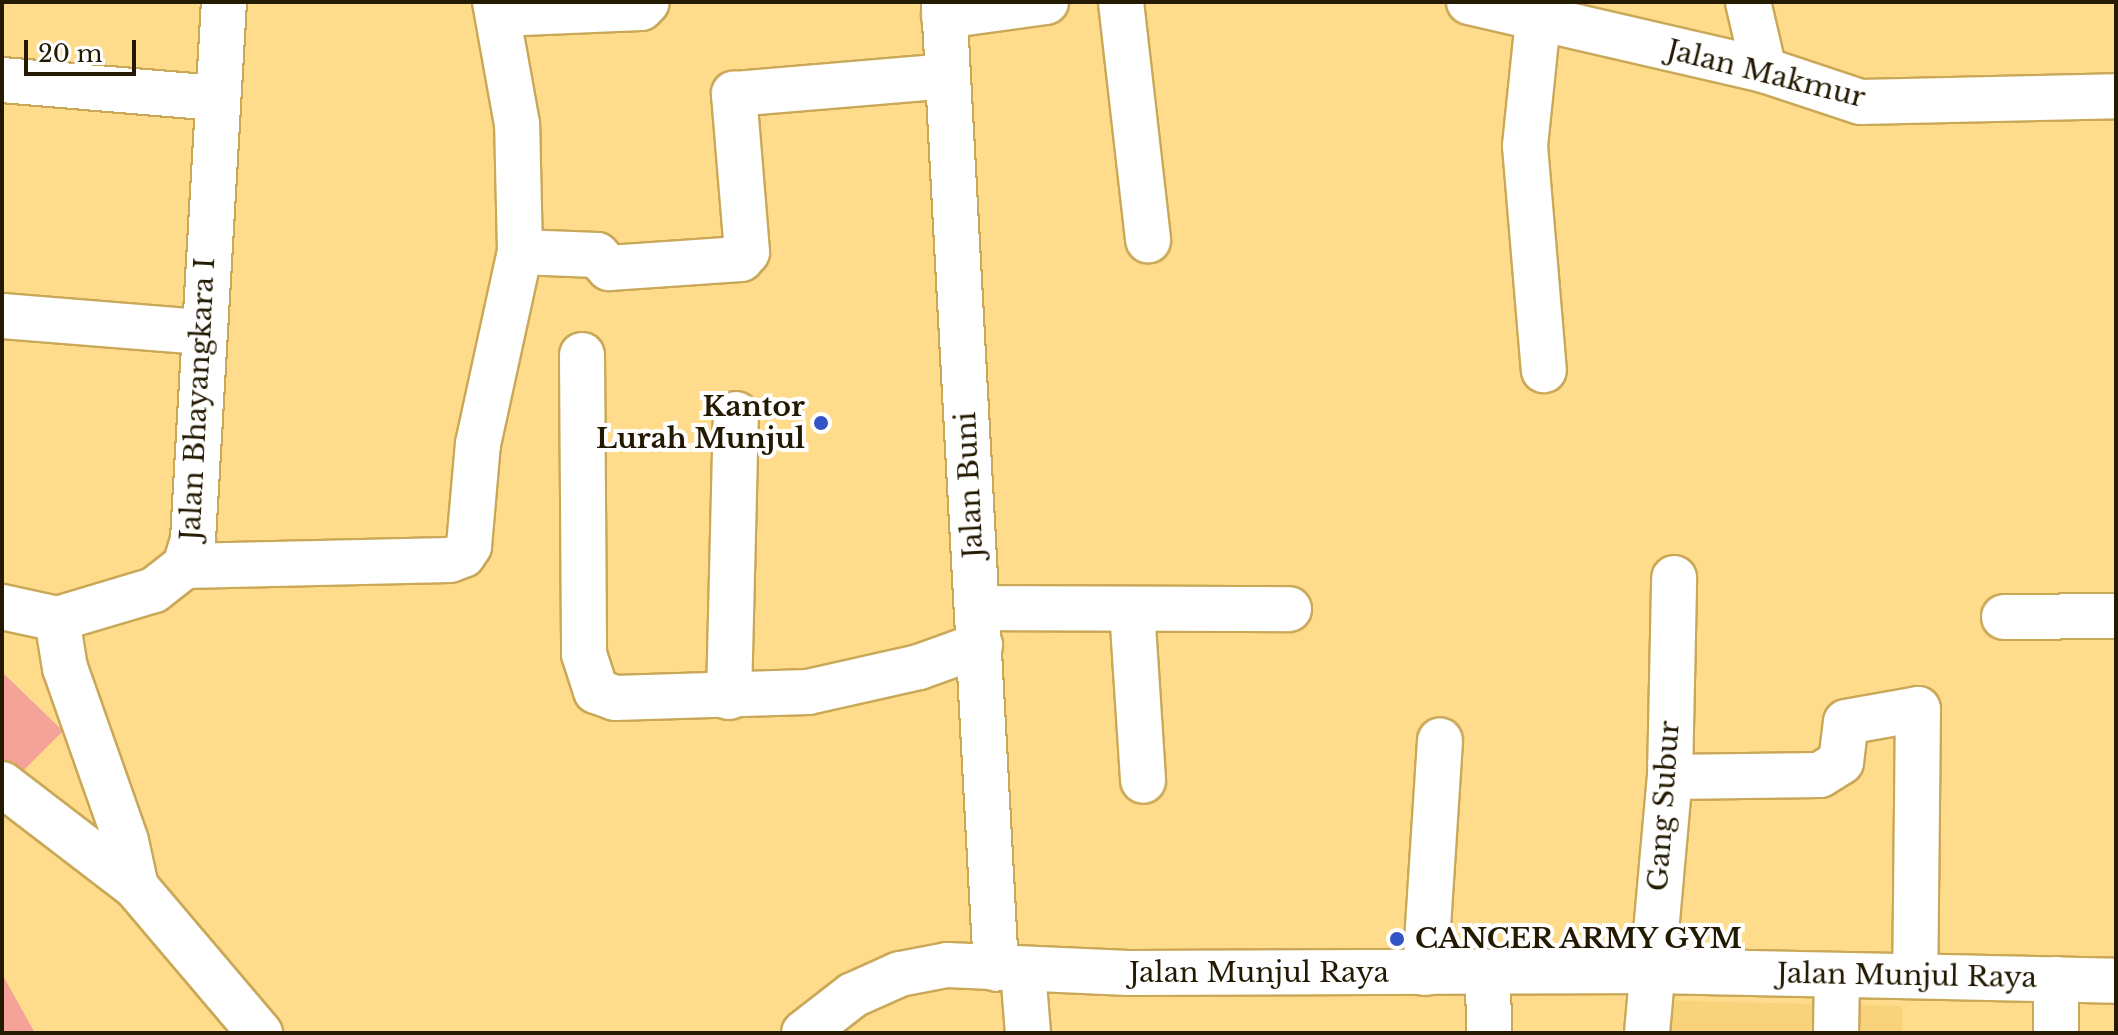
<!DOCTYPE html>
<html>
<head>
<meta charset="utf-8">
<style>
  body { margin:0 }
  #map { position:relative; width:2118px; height:1035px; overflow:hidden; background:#fedc8c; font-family:"Libre Baskerville",serif }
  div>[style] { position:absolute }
  .built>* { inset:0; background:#f9d37b }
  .green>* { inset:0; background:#f5a399 }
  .roads { filter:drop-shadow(2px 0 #c9a858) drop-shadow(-2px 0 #c9a858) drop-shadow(0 2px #c9a858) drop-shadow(0 -2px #c9a858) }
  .minor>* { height:44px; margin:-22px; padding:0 22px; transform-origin:22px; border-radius:22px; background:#fff }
  .dots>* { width:22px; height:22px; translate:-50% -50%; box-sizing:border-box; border:4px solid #fff; border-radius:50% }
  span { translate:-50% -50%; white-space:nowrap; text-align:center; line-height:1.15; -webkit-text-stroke:8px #fff; paint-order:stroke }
  .street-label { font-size:28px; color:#241a02 }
  .poi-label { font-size:28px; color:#241a02; font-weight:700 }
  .right { translate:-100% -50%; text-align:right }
  .left { translate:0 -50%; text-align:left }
  .frame { position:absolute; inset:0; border:4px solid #241a02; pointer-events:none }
  .scale { position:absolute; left:24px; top:40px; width:112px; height:36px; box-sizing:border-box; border:4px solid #241a02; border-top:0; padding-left:10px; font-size:24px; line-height:28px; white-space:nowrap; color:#241a02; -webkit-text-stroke:6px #fff; paint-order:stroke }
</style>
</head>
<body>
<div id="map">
  <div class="built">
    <i style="clip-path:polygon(1645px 1000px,1902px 1006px,1902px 1033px,1644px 1033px)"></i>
  </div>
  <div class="green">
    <i style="clip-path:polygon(2px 672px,63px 731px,16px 778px,2px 764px)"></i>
    <i style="clip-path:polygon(2px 974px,35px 1033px,2px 1033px)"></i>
  </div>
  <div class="roads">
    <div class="minor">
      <i style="left:944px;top:2px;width:968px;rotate:86.92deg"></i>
      <i style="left:1121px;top:2px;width:240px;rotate:83.5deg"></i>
      <i style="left:1469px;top:2px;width:303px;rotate:13deg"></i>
      <i style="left:1764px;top:70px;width:102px;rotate:18.3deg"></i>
      <i style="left:1861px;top:102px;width:255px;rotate:-1.3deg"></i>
      <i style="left:1748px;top:2px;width:70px;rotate:76.8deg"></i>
      <i style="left:498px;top:14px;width:143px;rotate:-2.4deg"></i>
      <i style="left:641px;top:8px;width:8px;rotate:-45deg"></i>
      <i style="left:944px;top:16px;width:103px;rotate:-7.8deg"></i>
      <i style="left:1538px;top:20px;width:127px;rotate:95.9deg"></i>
      <i style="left:1525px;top:146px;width:225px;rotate:85.2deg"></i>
      <i style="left:2px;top:80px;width:214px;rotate:4.8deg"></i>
      <i style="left:520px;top:252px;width:77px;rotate:2.2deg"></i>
      <i style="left:597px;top:255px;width:18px;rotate:47deg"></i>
      <i style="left:609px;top:268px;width:132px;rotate:-3.9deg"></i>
      <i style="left:741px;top:259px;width:9px;rotate:-49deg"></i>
      <i style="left:747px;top:252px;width:159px;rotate:-94.7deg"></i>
      <i style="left:734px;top:94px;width:214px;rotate:-4.8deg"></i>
      <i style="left:2px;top:316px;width:201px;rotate:4.6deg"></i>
      <i style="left:582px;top:355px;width:299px;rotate:89.6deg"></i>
      <i style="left:584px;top:654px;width:39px;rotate:72deg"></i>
      <i style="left:596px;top:691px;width:20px;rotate:20deg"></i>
      <i style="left:615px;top:698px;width:193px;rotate:-1.8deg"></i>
      <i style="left:808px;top:692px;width:114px;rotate:-12.7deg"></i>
      <i style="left:919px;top:667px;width:65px;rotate:-19.8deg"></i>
      <i style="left:185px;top:566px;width:265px;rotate:-1.3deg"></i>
      <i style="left:450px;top:560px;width:14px;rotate:-21deg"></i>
      <i style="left:463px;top:555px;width:11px;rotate:-56deg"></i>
      <i style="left:469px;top:546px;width:102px;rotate:-85deg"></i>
      <i style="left:478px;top:444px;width:197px;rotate:-77.7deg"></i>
      <i style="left:520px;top:252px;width:128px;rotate:-91.3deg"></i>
      <i style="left:517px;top:124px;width:124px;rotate:-100.2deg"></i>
      <i style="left:2px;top:607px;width:56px;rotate:12.3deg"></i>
      <i style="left:977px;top:608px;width:312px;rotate:0.2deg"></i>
      <i style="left:1132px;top:609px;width:172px;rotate:86.3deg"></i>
      <i style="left:2004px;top:617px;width:112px;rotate:-0.5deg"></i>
      <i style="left:729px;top:697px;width:283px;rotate:-88.6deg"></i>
      <i style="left:1670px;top:777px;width:150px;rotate:-0.8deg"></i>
      <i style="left:1820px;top:775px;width:25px;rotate:-32deg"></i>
      <i style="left:1841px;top:762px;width:40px;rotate:-82.9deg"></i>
      <i style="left:1846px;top:722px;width:73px;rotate:-10.2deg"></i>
      <i style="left:1918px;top:709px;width:266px;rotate:90.6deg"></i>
      <i style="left:2px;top:784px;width:169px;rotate:37.5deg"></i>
      <i style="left:136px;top:887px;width:192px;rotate:49.7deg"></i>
      <i style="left:136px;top:887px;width:47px;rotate:-102.3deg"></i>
      <i style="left:126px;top:841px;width:183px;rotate:-109.4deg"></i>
      <i style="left:65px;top:668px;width:50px;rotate:-99.3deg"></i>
      <i style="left:57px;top:619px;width:101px;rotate:-16.6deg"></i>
      <i style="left:154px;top:590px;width:39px;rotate:-38deg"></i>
      <i style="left:185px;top:566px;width:28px;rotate:-73deg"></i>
      <i style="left:193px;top:539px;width:538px;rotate:-86.7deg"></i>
      <i style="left:1023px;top:971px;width:62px;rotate:85.4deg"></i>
      <i style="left:1488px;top:972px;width:61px;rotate:89.1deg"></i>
      <i style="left:1425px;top:973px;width:233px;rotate:-86.3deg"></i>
      <i style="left:2056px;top:979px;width:54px;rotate:90deg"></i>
      <i style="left:804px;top:1033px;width:62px;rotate:-37.8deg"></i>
      <i style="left:853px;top:995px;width:51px;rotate:-24.1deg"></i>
      <i style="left:900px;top:974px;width:48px;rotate:-10.8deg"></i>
      <i style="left:947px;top:965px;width:182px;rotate:2.5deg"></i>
      <i style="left:1129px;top:973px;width:525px;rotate:-0.22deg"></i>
      <i style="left:1654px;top:971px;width:462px;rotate:1.2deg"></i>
      <i style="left:1647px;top:1033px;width:257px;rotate:-84.9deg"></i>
      <i style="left:1670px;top:777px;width:199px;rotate:-88.8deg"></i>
      <i style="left:1836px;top:1033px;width:58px;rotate:-89deg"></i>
    </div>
  </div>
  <div class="dots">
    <i style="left:821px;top:423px;background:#3254c5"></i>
    <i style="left:1397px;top:939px;background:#3254c5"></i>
  </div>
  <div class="street-label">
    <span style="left:1766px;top:74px;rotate:14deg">Jalan Makmur</span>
    <span style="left:198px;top:399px;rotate:-87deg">Jalan Bhayangkara I</span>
    <span style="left:970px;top:485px;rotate:-93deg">Jalan Buni</span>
    <span style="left:1664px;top:806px;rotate:-86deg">Gang Subur</span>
    <span style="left:1259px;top:973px">Jalan Munjul Raya</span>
    <span style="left:1907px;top:976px;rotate:1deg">Jalan Munjul Raya</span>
  </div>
  <div class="poi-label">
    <span class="right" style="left:805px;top:423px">Kantor<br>Lurah Munjul</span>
    <span class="left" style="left:1415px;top:939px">CANCER ARMY GYM</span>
  </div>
  <div class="frame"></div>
  <div class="scale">20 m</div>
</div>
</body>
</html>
